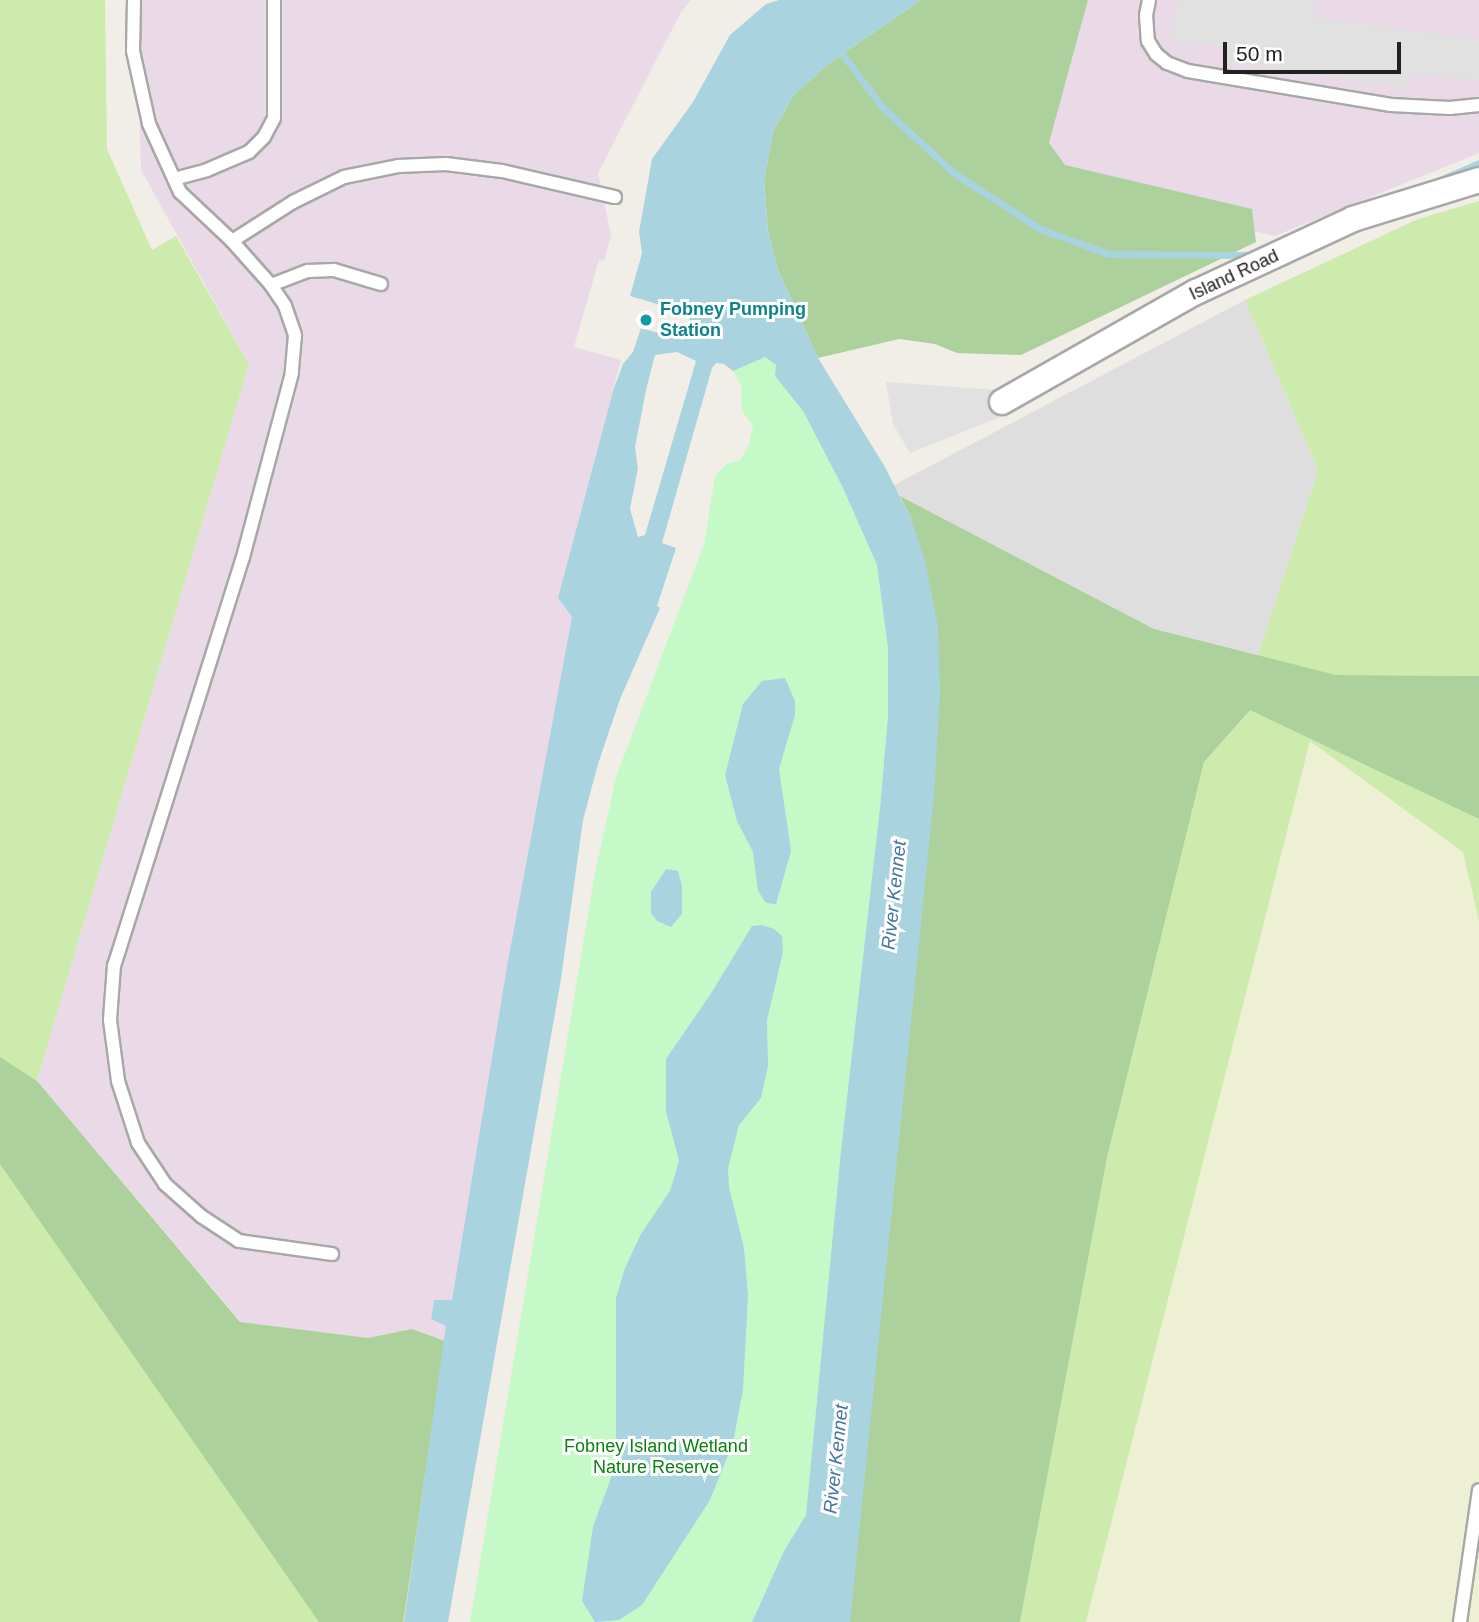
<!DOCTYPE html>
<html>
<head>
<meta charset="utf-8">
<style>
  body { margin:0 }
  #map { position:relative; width:1479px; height:1622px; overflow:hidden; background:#f1eee7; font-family:Helvetica,sans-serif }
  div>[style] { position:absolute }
  .residential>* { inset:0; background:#dfdede }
  .industrial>* { inset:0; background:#ead9e7 }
  .farmland>* { inset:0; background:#eef0d3 }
  .grass>* { inset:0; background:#cdebad }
  .forest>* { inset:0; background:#acd19c }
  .park>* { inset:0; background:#c5fac8 }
  .parking>* { inset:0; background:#e1e1e1 }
  .water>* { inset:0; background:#a8d3df }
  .stream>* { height:7px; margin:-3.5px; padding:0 3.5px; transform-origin:3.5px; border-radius:3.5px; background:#a8d3df }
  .roads { filter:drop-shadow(2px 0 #a8a8a8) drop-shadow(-2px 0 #a8a8a8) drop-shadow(0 2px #a8a8a8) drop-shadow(0 -2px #a8a8a8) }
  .service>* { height:12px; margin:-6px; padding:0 6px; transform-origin:6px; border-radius:6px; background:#fff }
  .minor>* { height:24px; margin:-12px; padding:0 12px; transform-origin:12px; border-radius:12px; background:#fff }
  .dots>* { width:19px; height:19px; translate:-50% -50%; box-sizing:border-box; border:4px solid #fff; border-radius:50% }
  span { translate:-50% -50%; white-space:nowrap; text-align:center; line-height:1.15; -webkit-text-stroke:6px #fff; paint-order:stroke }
  .street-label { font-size:18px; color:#212121 }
  .culture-label { font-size:18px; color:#0d838f; font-weight:700 }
  .left { translate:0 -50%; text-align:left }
  .park-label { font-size:18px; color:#0b8212 }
  .water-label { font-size:19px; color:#4576a2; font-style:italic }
  .scale { position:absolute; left:1223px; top:42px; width:178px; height:32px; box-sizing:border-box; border:4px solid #212121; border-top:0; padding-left:9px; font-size:21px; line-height:24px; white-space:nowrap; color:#212121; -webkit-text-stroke:5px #fff; paint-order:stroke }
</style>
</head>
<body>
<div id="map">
  <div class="residential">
    <i style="clip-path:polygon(1245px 300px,1318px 470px,1258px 656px,1154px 629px,900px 496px,894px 485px)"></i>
  </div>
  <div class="industrial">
    <i style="clip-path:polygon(136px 0,691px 0,681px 12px,598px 173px,611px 236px,604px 261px,599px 260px,574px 347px,621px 360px,558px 598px,572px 617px,452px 1300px,434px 1301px,431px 1319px,447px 1326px,445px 1341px,412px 1329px,368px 1338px,241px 1322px,37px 1081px,249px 364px,141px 170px)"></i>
    <i style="clip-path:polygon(1088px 0,1479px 0,1479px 153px,1275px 236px,1038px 184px)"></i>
  </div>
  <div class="farmland">
    <i style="clip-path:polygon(1310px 740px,1463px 852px,1479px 921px,1479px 1622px,1086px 1622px)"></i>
  </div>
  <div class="grass">
    <i style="clip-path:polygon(0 0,105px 0,107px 149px,152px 250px,176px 236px,249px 364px,37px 1081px,240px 1322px,368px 1338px,412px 1329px,445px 1341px,404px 1622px,0 1622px)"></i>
    <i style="clip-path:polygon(1479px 201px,1479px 676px,1336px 675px,1258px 656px,1318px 470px,1245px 300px,1418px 219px)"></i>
    <i style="clip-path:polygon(1250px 709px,1479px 819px,1479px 921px,1463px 852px,1310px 741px,1086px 1622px,1020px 1622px,1107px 1158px,1204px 762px)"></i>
  </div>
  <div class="forest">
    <i style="clip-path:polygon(921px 0,1088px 0,1049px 143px,1065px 165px,1252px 209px,1256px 242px,1021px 355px,957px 353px,935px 344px,899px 339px,818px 358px,778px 270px,768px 232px,764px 180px,773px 132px,793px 96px,828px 64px)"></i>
    <i style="clip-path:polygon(900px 496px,1154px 629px,1336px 675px,1479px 676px,1479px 819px,1250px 710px,1204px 762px,1107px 1158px,1020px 1622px,849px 1622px,898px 1145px,912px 521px)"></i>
    <i style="clip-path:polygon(0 1057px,37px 1081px,240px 1322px,368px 1338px,412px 1329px,445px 1341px,403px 1622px,319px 1622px,0 1164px)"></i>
  </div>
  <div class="park">
    <i style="clip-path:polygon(765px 357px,777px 365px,775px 376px,803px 411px,843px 488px,877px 565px,888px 648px,888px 716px,880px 808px,806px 1515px,784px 1551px,752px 1622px,470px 1622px,594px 878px,616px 777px,704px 544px,715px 477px,726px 464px,740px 460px,748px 447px,753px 426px,742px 411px,741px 385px,733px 371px)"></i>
  </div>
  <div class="parking">
    <i style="clip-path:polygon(1177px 0,1315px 0,1313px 17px,1479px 40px,1479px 81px,1410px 73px,1407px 87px,1225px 63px,1227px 47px,1172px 40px)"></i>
    <i style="clip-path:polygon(886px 382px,997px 390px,1008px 414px,910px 453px,893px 424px)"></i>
  </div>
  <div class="water">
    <i style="clip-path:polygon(evenodd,779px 0,921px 0,828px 64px,793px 96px,773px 132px,764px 180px,768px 232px,778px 270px,818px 358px,885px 467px,912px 521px,925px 561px,938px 627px,940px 693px,934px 796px,850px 1622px,752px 1622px,784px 1551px,806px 1515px,841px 1151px,880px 808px,888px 716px,888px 648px,877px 565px,843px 488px,803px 411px,775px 376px,776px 365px,765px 357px,733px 371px,724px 364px,716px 363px,712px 368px,662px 543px,676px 548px,657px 606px,660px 608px,620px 699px,598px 764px,583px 820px,561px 979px,448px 1622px,404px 1622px,446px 1326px,431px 1319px,434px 1300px,452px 1300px,507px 967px,572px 617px,558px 598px,613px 391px,623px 364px,633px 352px,641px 328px,684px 340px,691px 314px,630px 296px,642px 253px,639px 232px,652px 159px,693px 102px,730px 35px,766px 4px,779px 0,677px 352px,696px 361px,645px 535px,638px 537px,630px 509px,638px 468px,635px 447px,646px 390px,655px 355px,677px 352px)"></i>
    <i style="clip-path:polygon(785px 678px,795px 701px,795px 715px,779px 769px,791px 851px,776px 904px,766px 903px,758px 891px,753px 852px,737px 821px,725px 775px,743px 704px,762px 681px)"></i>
    <i style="clip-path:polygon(666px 869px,678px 871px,682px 886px,682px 914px,671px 927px,657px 921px,651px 913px,651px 892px)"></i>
    <i style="clip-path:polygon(762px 925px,774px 929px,782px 936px,783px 952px,767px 1020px,768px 1066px,761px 1098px,739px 1125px,728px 1168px,729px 1187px,744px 1248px,748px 1295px,743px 1390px,733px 1443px,710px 1500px,642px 1605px,619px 1620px,595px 1622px,582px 1601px,593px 1527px,616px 1464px,616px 1298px,625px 1268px,641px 1234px,670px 1191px,679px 1161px,666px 1111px,666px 1059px,712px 992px,752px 926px)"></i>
  </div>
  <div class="stream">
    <i style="left:837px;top:47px;width:75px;rotate:53.1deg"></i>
    <i style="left:882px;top:107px;width:98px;rotate:42.5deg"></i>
    <i style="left:954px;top:173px;width:103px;rotate:33.1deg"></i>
    <i style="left:1040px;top:229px;width:73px;rotate:19.9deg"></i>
    <i style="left:1109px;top:254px;width:146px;rotate:0.4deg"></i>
    <i style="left:1438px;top:181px;width:45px;rotate:-23.7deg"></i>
  </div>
  <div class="roads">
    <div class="service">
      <i style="left:134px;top:0;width:51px;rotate:91.1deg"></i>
      <i style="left:133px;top:51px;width:75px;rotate:77.6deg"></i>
      <i style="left:149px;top:124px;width:75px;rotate:65.5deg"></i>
      <i style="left:180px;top:192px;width:71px;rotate:43.3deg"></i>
      <i style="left:232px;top:241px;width:59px;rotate:48.4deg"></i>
      <i style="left:271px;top:285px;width:25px;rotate:56deg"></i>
      <i style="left:285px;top:306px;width:31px;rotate:71deg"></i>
      <i style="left:295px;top:335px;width:38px;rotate:95deg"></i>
      <i style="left:292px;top:373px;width:190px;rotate:104.9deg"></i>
      <i style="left:243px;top:557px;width:428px;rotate:107.5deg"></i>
      <i style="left:114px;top:965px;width:55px;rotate:94.2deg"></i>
      <i style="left:110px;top:1020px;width:62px;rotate:82.5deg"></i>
      <i style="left:118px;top:1081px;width:65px;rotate:72.1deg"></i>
      <i style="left:138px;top:1143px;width:49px;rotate:56.6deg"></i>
      <i style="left:165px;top:1184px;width:48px;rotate:41.6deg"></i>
      <i style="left:201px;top:1216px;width:45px;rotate:33.3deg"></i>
      <i style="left:239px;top:1241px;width:94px;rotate:8deg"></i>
      <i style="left:1149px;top:0;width:15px;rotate:101deg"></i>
      <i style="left:1146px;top:15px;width:26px;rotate:86deg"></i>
      <i style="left:1148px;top:41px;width:15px;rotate:58deg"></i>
      <i style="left:1156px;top:54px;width:14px;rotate:39deg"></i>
      <i style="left:1167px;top:63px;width:22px;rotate:21deg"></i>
      <i style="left:1188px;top:71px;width:206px;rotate:9.5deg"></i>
      <i style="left:1391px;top:105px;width:59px;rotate:2.9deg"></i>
      <i style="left:1450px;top:108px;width:29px;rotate:-6deg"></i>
      <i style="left:174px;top:179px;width:34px;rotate:-15deg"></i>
      <i style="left:207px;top:170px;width:46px;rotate:-23.2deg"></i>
      <i style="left:249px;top:152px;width:21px;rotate:-45deg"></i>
      <i style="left:264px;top:137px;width:21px;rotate:-62deg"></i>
      <i style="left:274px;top:118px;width:118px;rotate:-90deg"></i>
      <i style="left:232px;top:241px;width:72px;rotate:-32.6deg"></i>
      <i style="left:293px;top:202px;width:57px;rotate:-26.1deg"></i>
      <i style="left:344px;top:177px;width:55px;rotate:-11.5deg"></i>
      <i style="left:398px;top:166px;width:48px;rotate:-2.4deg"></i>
      <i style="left:446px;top:164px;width:56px;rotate:7.1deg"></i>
      <i style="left:502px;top:171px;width:116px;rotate:13deg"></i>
      <i style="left:271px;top:285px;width:40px;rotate:-21deg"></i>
      <i style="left:308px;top:271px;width:26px;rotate:-2deg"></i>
      <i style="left:334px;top:270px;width:49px;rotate:16.6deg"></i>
      <i style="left:1460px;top:1622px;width:133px;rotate:-81.8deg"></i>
    </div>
    <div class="minor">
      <i style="left:1002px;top:402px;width:223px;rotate:-29.6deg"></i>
      <i style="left:1196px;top:292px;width:173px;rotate:-24.9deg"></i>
      <i style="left:1353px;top:219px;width:132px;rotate:-17.2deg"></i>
    </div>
  </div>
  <div class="dots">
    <i style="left:646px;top:320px;background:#0f9aa8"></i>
  </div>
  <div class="street-label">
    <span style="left:1234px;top:275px;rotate:-25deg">Island Road</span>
  </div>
  <div class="culture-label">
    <span class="left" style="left:660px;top:320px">Fobney Pumping<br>Station</span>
  </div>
  <div class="park-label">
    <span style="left:656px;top:1457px">Fobney Island Wetland<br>Nature Reserve</span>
  </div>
  <div class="water-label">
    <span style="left:894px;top:895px;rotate:-84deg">River Kennet</span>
    <span style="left:836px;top:1459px;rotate:-84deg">River Kennet</span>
  </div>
  <div class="scale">50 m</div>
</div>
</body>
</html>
